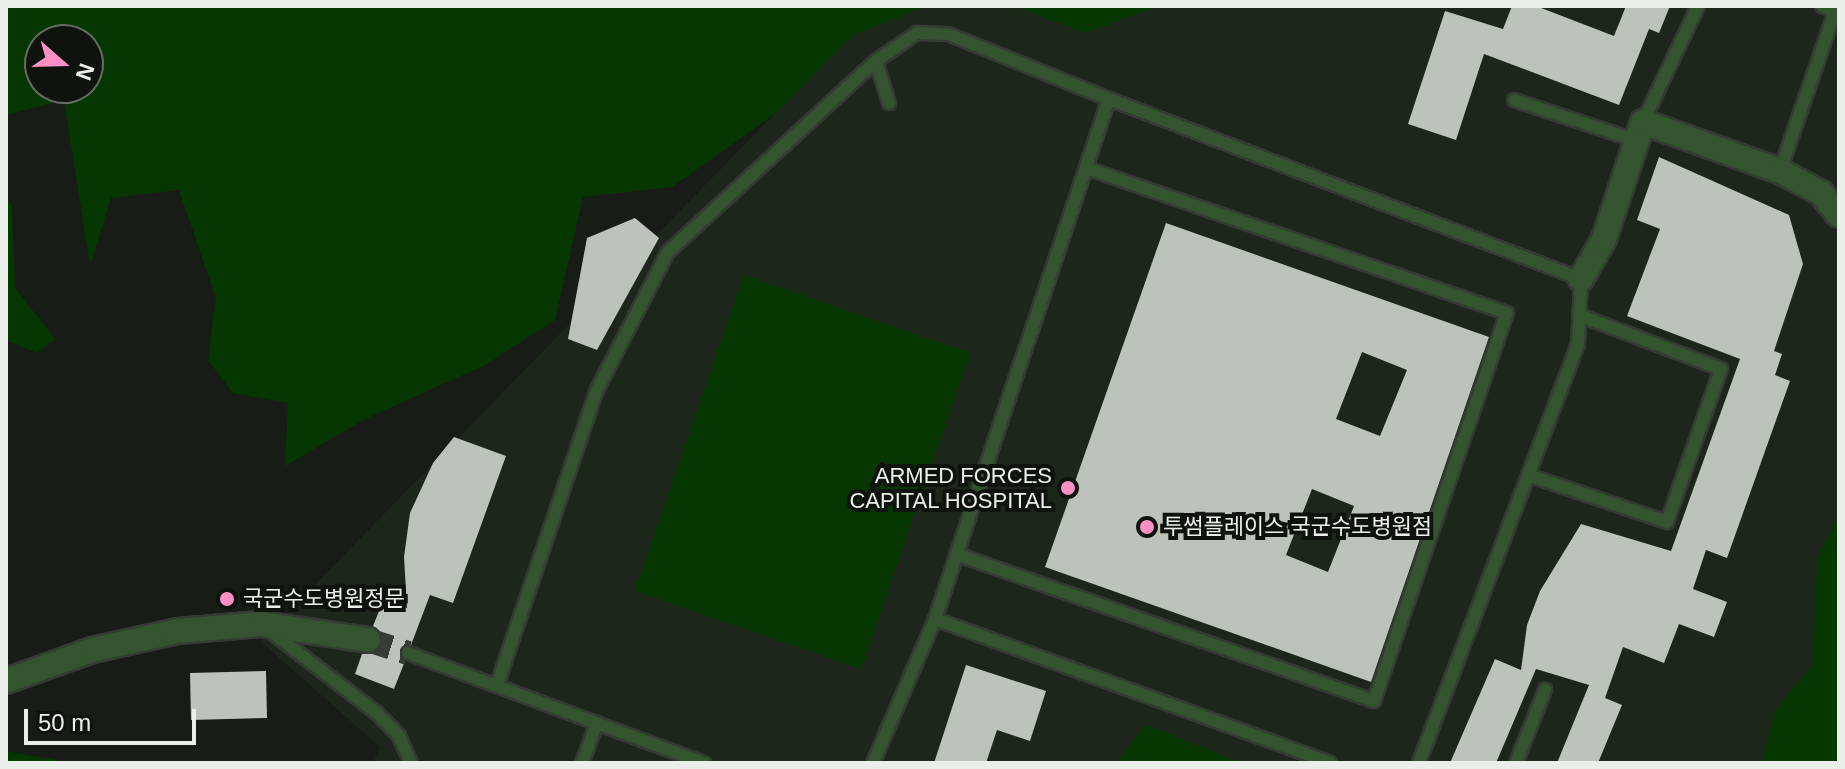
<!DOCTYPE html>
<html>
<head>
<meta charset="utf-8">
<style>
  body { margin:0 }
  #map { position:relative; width:1845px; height:769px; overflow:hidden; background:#171d16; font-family:Arial,"Noto Sans KR",sans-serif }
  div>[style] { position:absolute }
  .built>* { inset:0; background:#1c261a }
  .green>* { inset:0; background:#063700 }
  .building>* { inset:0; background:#bbc3ba }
  .street-tunnel>* { height:24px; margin-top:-12px; transform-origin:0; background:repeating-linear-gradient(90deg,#373c36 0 24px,transparent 0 36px) }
  .roads { filter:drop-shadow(2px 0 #353a34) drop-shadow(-2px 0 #353a34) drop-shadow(0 2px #353a34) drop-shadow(0 -2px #353a34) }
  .lane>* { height:12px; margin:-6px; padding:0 6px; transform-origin:6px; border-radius:6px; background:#33542e }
  .street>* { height:24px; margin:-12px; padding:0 12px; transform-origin:12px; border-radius:12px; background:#33542e }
  .dots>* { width:22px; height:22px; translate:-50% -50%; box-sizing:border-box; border:4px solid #0e140d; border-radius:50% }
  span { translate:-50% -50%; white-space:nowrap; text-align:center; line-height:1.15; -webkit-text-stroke:8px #0e140d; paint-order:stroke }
  .poi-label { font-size:22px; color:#ebefea }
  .right { translate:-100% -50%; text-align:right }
  .left { translate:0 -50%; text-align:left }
  .frame { position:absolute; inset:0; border:8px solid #ebefea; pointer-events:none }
  .north { position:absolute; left:24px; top:24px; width:80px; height:80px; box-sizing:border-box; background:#0e140d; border:2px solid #666c65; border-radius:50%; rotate:110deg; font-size:22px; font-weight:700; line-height:32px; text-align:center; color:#ebefea }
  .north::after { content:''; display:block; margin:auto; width:28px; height:36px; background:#fc8fc3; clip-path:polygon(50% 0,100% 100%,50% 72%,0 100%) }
  .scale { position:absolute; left:24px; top:709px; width:172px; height:36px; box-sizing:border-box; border:4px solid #ebefea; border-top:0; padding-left:10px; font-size:24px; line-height:28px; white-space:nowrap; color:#ebefea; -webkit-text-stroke:6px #0e140d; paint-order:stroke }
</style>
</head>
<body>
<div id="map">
  <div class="built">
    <i style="clip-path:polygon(870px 6px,1839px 6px,1839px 763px,373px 763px,380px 747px,260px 641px,797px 91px)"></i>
  </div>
  <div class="green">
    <i style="clip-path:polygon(evenodd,6px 6px,926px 6px,853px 35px,775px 114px,672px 187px,583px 197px,555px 320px,485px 365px,363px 420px,285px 466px,288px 403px,233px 393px,208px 360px,216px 298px,179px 190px,111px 198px,90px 266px,64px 100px,6px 115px,6px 6px,88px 40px,88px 88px,40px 88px,40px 40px,88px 40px)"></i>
    <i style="clip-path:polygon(1014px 6px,1158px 6px,1085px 33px)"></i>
    <i style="clip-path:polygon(6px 200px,12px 205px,15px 288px,55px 339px,37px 353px,6px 340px)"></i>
    <i style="clip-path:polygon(744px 275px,970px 353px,861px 669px,635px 591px)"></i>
    <i style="clip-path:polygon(1839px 516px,1839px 763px,1762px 763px,1775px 711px,1813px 665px,1817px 559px)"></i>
    <i style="clip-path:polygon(1146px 725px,1242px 763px,1116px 763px)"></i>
    <i style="clip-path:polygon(6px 751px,16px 753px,73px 763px,6px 763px)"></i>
  </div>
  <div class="building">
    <i style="clip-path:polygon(1512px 6px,1536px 6px,1614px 36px,1626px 6px,1670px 6px,1659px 33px,1649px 29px,1619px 105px,1484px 54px,1456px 140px,1408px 124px,1445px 11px,1503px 29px)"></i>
    <i style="clip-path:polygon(1659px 157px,1789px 215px,1803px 264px,1774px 351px,1782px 354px,1775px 375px,1790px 381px,1727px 558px,1706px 550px,1693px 589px,1727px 602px,1714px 637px,1679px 624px,1664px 663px,1623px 647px,1605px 698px,1622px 705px,1598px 763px,1557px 763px,1589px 685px,1536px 669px,1496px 763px,1450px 763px,1495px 659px,1521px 670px,1527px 625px,1540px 591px,1581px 524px,1671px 551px,1740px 359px,1627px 316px,1660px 229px,1637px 220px)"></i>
    <i style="clip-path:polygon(635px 218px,659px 238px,597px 350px,568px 339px,587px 238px)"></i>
    <i style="clip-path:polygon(evenodd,1166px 223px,1489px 337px,1371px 682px,1045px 567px,1166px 223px,1362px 352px,1407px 370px,1380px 436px,1336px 419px,1362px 352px,1166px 223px,1312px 489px,1354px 506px,1328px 572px,1286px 555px,1312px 489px)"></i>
    <i style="clip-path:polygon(454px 437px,506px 456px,453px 603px,430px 595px,411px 645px,400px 649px,405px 661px,394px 689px,355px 674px,362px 654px,374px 654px,383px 643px,373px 626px,384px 599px,407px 608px,404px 557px,410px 513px,433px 463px)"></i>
    <i style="clip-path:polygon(966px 665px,1046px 691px,1030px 741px,997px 730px,986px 763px,934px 763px)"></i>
    <i style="clip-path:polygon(266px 671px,267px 718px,191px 720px,190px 673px)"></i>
  </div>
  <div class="street-tunnel">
    <i style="left:368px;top:640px;width:42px;rotate:18deg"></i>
  </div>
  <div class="roads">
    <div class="lane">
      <i style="left:876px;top:61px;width:44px;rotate:72.8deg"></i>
      <i style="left:1514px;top:100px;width:130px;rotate:18.4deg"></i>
      <i style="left:1643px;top:122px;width:128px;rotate:-64.6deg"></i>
      <i style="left:1780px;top:171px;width:169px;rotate:-71deg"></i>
      <i style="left:1835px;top:11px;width:14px;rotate:-159deg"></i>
      <i style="left:1528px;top:475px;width:147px;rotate:18.7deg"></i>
      <i style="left:1667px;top:522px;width:162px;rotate:-70.6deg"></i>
      <i style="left:1721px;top:369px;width:152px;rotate:-159.2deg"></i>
      <i style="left:956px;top:554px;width:443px;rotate:19.4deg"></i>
      <i style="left:1374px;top:701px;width:410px;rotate:-71.1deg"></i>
      <i style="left:1507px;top:313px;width:445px;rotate:-161deg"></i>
      <i style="left:935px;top:619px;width:420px;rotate:20deg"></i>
      <i style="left:270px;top:631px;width:135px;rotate:37.5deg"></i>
      <i style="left:377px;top:713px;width:32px;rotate:46deg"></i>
      <i style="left:399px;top:736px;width:30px;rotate:66deg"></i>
      <i style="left:408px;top:653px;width:316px;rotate:20.4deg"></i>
      <i style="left:497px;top:685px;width:311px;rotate:-71.3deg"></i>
      <i style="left:597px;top:390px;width:155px;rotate:-62.8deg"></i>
      <i style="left:668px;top:252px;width:282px;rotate:-42.6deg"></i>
      <i style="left:876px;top:61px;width:50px;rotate:-34.3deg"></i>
      <i style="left:917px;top:33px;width:31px;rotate:2deg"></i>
      <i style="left:948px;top:34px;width:174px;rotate:22deg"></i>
      <i style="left:582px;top:763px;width:43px;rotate:-69.4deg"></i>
      <i style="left:873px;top:763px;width:157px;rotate:-66.7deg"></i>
      <i style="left:935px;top:619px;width:548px;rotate:-71.5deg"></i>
      <i style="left:1109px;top:99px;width:505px;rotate:20.87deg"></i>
      <i style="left:1581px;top:279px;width:65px;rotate:92.6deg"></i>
      <i style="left:1578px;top:344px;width:448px;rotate:110.8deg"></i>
      <i style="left:1516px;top:763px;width:79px;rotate:-68.3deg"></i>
    </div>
    <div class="street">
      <i style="left:1581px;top:279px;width:46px;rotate:-60.1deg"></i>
      <i style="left:1604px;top:239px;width:123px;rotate:-71.6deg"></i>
      <i style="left:1643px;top:122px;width:145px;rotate:19.7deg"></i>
      <i style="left:1780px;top:171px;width:47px;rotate:28.2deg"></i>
      <i style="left:1821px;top:193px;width:28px;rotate:51deg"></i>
      <i style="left:6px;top:681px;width:91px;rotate:-19.8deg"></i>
      <i style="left:92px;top:650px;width:88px;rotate:-12.5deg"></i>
      <i style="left:178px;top:631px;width:83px;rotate:-4.8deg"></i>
      <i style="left:261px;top:624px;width:108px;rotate:8.5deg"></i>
    </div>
  </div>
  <div class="dots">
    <i style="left:1068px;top:488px;background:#fc8fc3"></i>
    <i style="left:1147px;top:527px;background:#fc8fc3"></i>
    <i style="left:227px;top:599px;background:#fc8fc3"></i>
  </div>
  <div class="poi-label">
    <span class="right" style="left:1052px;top:488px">ARMED FORCES<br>CAPITAL HOSPITAL</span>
    <span class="left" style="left:1163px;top:527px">투썸플레이스 국군수도병원점</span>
    <span class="left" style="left:243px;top:599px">국군수도병원정문</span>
  </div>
  <div class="frame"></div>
  <div class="north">N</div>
  <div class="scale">50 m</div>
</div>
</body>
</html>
